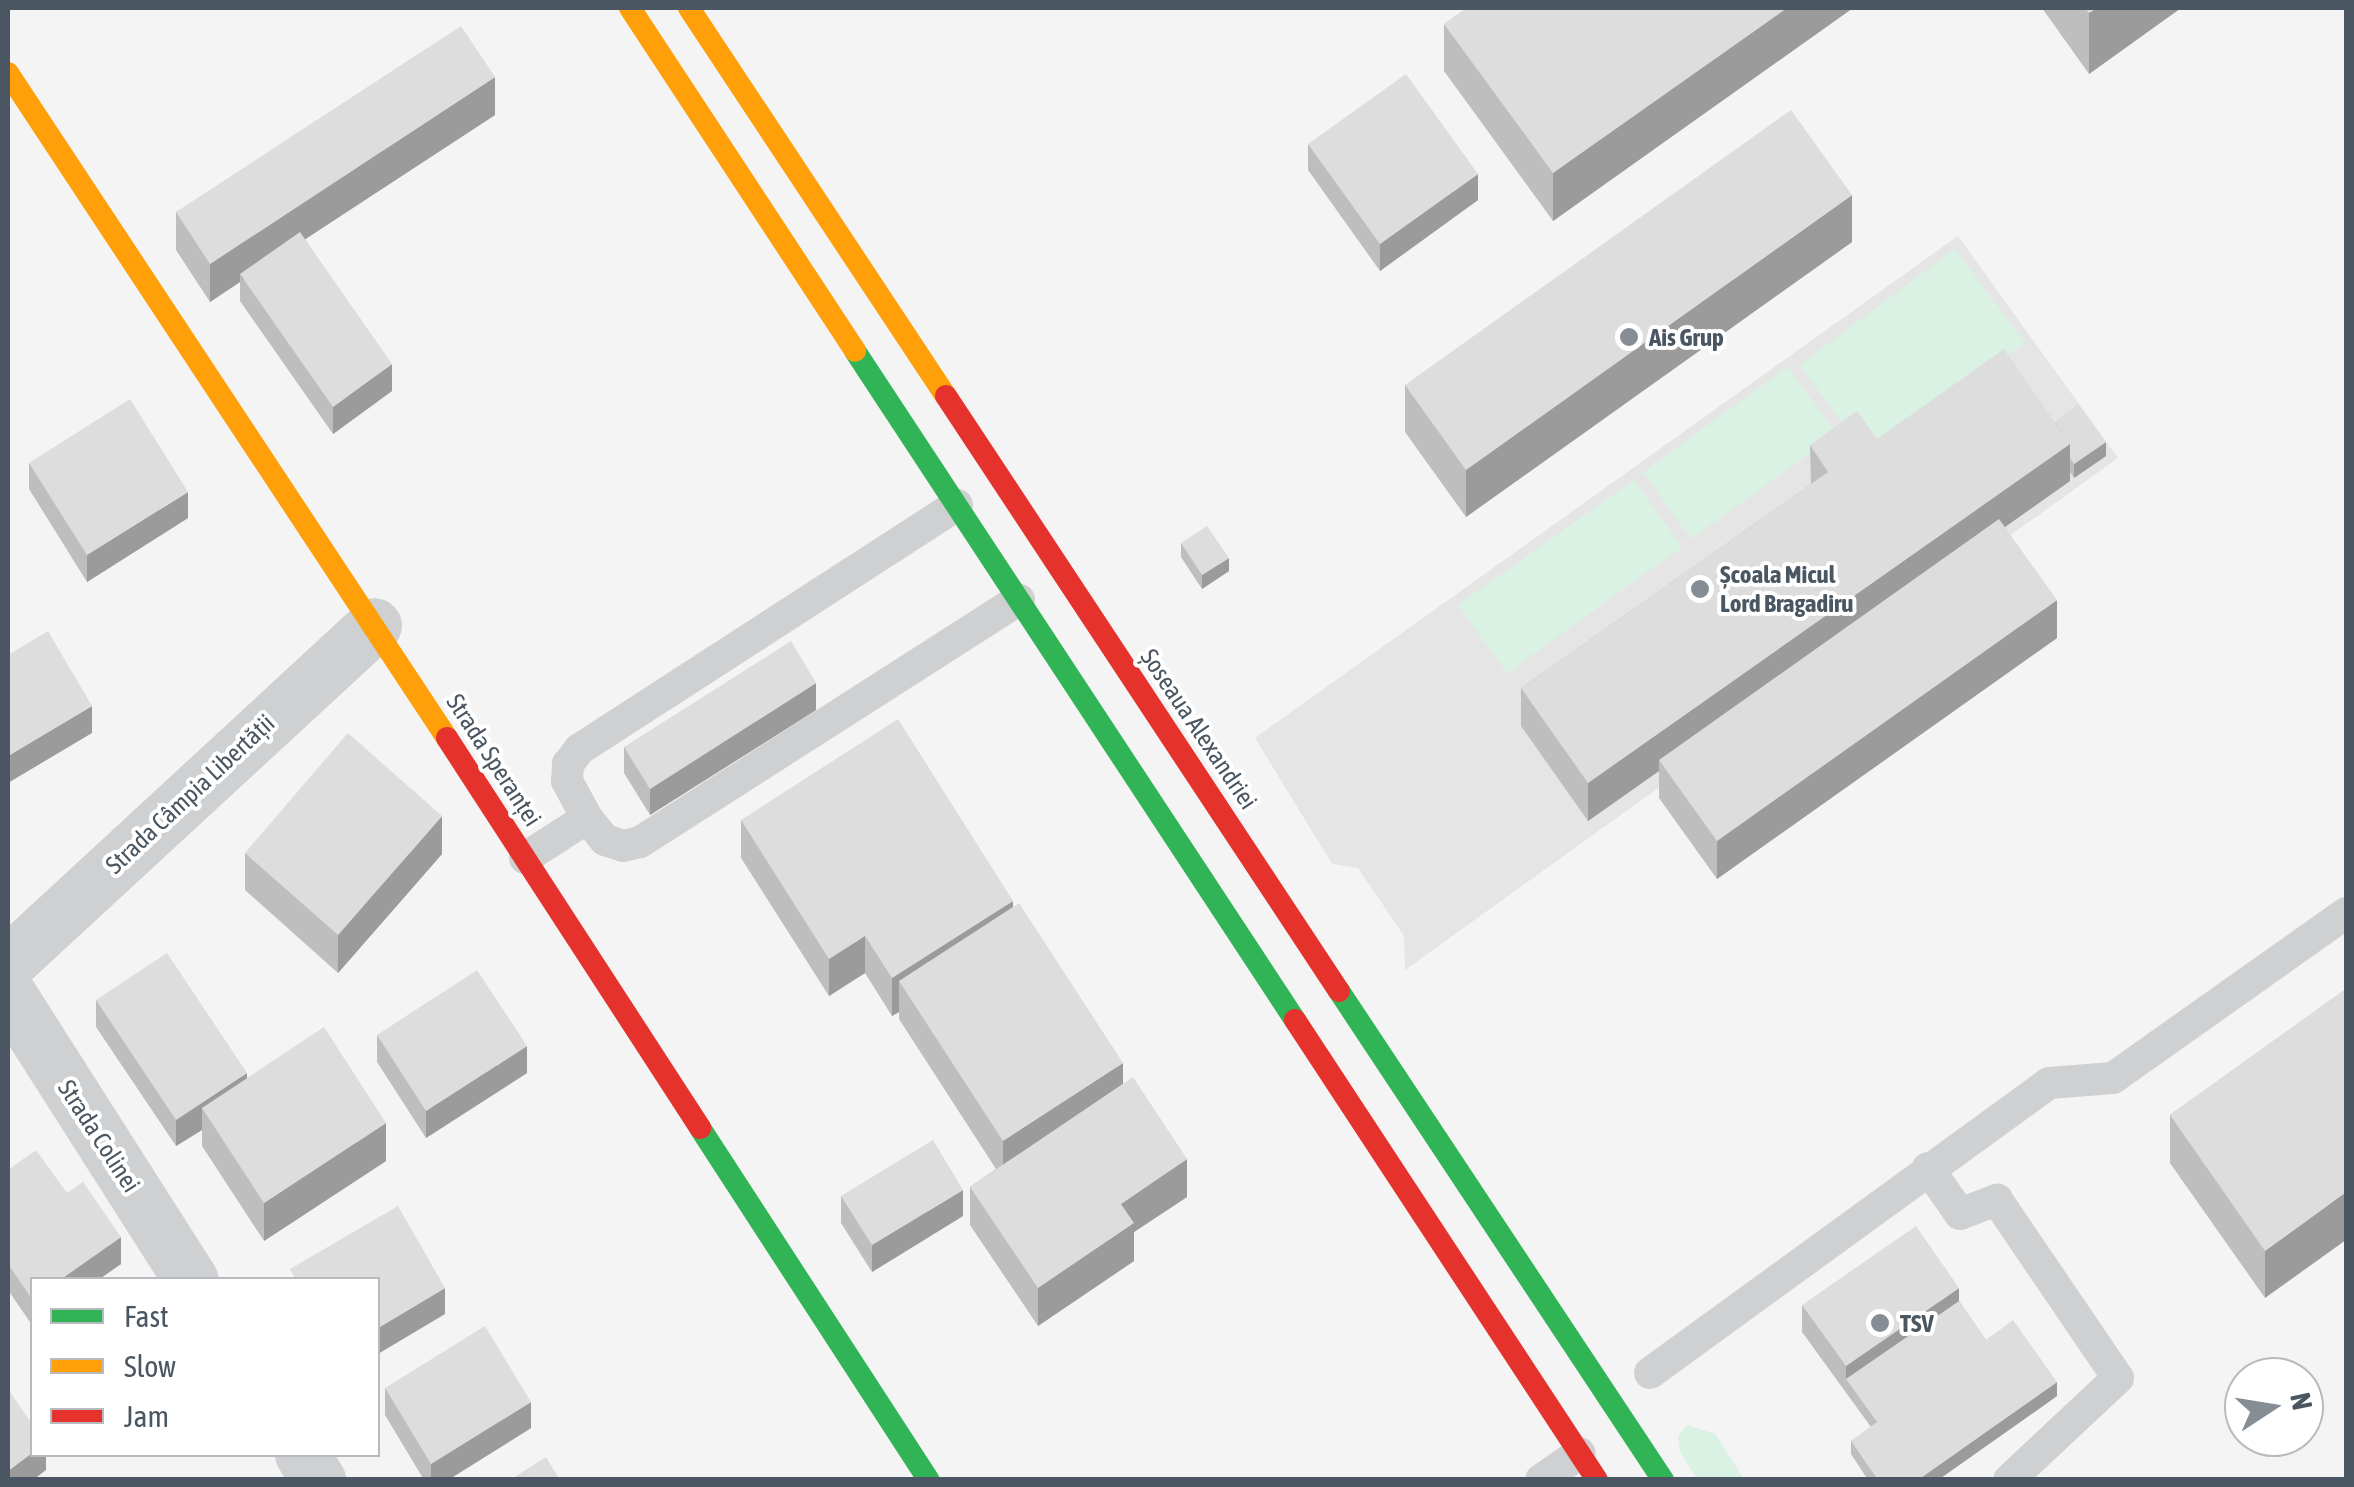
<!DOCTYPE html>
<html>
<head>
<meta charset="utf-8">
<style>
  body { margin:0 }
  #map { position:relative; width:2354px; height:1487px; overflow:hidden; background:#f4f4f4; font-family:"Asap Condensed",sans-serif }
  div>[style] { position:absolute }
  .education>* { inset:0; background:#e6e5e6 }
  .green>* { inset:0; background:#d9f2e3 }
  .lane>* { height:32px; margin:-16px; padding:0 16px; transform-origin:16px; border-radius:16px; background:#ced0d2 }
  .street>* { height:55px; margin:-27.5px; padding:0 27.5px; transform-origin:27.5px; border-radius:27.5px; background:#ced0d2 }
  .fast>* { height:22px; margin:-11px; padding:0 11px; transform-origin:11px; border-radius:11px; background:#30b455 }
  .slow>* { height:22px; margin:-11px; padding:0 11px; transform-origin:11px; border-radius:11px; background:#ff9f0a }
  .jam>* { height:22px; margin:-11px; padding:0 11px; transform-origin:11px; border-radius:11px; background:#e5322d }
  .wall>* { inset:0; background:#bebebf }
  .shaded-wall>* { inset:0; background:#9b9b9b }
  .building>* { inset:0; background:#ddddde }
  .dots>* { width:28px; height:28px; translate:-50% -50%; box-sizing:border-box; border:5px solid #fff; border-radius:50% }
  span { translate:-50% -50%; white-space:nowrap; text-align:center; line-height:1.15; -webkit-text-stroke:8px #fff; paint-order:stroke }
  .poi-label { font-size:25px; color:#4a5661; font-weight:700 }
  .left { translate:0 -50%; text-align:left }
  .street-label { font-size:25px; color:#4a5661 }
  .frame { position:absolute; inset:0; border:10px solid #4a5661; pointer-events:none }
  .legend { position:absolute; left:30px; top:1277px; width:350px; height:180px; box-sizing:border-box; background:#fff; border:2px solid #b7bbc0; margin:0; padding:12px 18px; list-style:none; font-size:30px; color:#4a5661 }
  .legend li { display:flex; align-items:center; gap:20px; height:50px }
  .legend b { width:50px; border:2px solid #b7bbc0 }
  .north { position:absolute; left:2224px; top:1357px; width:100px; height:100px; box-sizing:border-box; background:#fff; border:2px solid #b7bbc0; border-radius:50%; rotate:78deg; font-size:28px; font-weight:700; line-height:40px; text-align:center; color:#4a5661 }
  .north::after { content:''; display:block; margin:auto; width:35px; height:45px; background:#868d94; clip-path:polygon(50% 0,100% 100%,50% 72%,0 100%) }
</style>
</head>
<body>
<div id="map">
  <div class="education">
    <i style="clip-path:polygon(1958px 236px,2118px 458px,1405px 970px,1404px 936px,1358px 868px,1332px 864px,1255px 738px)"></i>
  </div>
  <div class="green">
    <i style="clip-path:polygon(1955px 249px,2025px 343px,1868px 459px,1800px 365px)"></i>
    <i style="clip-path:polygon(1788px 367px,1837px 434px,1691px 539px,1643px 472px)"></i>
    <i style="clip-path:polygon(1634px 480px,1682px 547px,1507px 673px,1458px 605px)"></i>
    <i style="clip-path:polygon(1687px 1425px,1715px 1434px,1744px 1479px,1697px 1479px,1680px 1452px,1678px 1436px)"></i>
  </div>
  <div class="lane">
    <i style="left:957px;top:505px;width:450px;rotate:147.1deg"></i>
    <i style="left:579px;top:750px;width:18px;rotate:128deg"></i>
    <i style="left:568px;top:764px;width:17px;rotate:93deg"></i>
    <i style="left:567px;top:781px;width:42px;rotate:61.6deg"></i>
    <i style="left:587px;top:818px;width:28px;rotate:51deg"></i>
    <i style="left:605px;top:840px;width:19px;rotate:18deg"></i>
    <i style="left:623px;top:846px;width:17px;rotate:-13deg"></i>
    <i style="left:640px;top:842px;width:450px;rotate:-32.6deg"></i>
    <i style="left:525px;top:858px;width:74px;rotate:-32.8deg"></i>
    <i style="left:1928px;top:1168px;width:56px;rotate:55.2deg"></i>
    <i style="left:1960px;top:1214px;width:40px;rotate:-21deg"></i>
    <i style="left:1997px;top:1200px;width:215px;rotate:55.8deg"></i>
    <i style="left:2118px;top:1378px;width:149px;rotate:136.9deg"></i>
    <i style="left:1650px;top:1373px;width:493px;rotate:-36deg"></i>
    <i style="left:2049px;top:1083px;width:64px;rotate:-4.5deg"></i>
    <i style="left:2113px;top:1078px;width:286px;rotate:-35.3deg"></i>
    <i style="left:1541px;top:1480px;width:47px;rotate:-34.7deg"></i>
  </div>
  <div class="street">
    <i style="left:8px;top:963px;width:498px;rotate:-42.7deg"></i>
    <i style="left:8px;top:993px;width:340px;rotate:57.5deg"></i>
    <i style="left:302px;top:1454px;width:31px;rotate:58deg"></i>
  </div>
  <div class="fast">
    <i style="left:855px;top:351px;width:801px;rotate:56.67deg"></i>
    <i style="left:1339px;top:991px;width:587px;rotate:56.47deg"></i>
    <i style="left:700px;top:1128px;width:420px;rotate:57deg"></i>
  </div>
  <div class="slow">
    <i style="left:630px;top:8px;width:410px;rotate:56.7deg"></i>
    <i style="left:689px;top:8px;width:465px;rotate:56.5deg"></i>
    <i style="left:8px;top:73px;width:797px;rotate:56.57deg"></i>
  </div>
  <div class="jam">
    <i style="left:946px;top:396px;width:713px;rotate:56.56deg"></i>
    <i style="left:447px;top:738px;width:465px;rotate:57deg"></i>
    <i style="left:1295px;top:1020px;width:550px;rotate:56.71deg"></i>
  </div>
  <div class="wall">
    <i style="clip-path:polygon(1467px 8px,1853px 8px,1553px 221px,1444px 71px,1444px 24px)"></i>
    <i style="clip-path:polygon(2042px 8px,2181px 8px,2089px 74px)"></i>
    <i style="clip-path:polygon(495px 115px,305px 239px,392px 391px,333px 434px,240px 301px,240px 282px,210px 302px,176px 250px,176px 212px)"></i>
    <i style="clip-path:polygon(1308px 144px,1478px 200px,1380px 271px,1308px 170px)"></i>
    <i style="clip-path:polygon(1852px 242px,1466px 517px,1405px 432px,1405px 385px)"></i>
    <i style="clip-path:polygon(2055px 422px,2106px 456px,2074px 478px,2070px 472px,2070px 481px,2005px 527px,2057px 638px,1717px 879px,1659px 798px,1659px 771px,1588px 821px,1521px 726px,1521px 688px,1811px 484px,1810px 445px)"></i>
    <i style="clip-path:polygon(29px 463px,188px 518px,87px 582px,29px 489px)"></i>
    <i style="clip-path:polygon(1181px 543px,1229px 571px,1202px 589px,1181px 557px)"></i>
    <i style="clip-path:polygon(816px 710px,650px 815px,624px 773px,624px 747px)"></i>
    <i style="clip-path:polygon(741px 820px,1013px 907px,1123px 1084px,1187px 1197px,1134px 1232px,1134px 1261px,1038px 1326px,970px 1225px,970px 1187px,996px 1169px,899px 1019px,899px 1012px,892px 1016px,865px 973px,829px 996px,741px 858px)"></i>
    <i style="clip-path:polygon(245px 853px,442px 854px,338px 973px,245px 890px)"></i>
    <i style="clip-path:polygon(2346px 989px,2265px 1298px,2170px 1163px,2170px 1115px)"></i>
    <i style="clip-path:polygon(96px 1000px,247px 1078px,386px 1161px,264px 1241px,202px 1146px,202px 1130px,176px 1146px,96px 1027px)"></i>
    <i style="clip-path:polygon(377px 1035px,527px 1073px,426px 1138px,377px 1062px)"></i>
    <i style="clip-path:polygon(8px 1170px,67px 1193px,121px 1264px,98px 1280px,32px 1280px,32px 1325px,8px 1290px)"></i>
    <i style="clip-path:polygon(841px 1196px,963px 1216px,872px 1272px,841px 1223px)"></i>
    <i style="clip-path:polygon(1959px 1301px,1986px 1340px,2057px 1396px,1938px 1480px,1868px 1480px,1851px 1454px,1851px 1441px,1871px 1427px,1802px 1332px,1802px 1305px)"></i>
    <i style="clip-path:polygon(32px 1346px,32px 1377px,31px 1374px,31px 1347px)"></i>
    <i style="clip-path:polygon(385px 1388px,531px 1428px,448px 1480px,424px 1480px,385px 1415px)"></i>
  </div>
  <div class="shaded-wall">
    <i style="clip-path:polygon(1787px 8px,1853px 8px,1553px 221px,1553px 173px)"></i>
    <i style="clip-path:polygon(2097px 8px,2181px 8px,2089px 74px,2089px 13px)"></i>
    <i style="clip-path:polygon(495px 77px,495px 115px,243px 280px,240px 274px,240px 282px,210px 302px,210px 264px)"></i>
    <i style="clip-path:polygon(1478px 174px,1478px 200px,1380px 271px,1380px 244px)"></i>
    <i style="clip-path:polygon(1852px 195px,1852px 242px,1466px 517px,1466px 470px)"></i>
    <i style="clip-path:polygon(392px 364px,392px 391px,333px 434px,333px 407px)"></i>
    <i style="clip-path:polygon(2106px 442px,2106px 456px,2074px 478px,2074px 464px)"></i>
    <i style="clip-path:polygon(2070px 444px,2070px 481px,1665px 767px,1659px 760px,1659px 771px,1588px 821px,1588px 783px)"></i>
    <i style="clip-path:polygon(188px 492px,188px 518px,87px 582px,87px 555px)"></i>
    <i style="clip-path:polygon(1229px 558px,1229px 571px,1202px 589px,1202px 575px)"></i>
    <i style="clip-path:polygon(2057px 600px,2057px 638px,1717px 879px,1717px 841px)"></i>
    <i style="clip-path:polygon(816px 683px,816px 710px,650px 815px,650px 789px)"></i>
    <i style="clip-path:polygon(92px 706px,92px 733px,8px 783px,8px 756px)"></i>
    <i style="clip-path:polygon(442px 816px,442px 854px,338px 973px,338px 935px)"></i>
    <i style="clip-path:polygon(1013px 901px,1013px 938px,899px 981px,899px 1012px,892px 1016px,892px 978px)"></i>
    <i style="clip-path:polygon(865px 936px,865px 973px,829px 996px,829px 959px)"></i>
    <i style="clip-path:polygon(527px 1046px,527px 1073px,426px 1138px,426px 1111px)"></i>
    <i style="clip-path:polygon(1123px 1063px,1123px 1101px,1003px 1179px,1003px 1141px)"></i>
    <i style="clip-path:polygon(247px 1073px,247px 1099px,202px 1108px,202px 1130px,176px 1146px,176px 1120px)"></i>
    <i style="clip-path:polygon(386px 1123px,386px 1161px,264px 1241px,264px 1203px)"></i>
    <i style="clip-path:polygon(1187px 1159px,1187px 1197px,1134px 1232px,1134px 1261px,1038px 1326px,1038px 1288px,1121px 1204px)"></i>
    <i style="clip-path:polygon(963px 1190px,963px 1216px,872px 1272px,872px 1245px)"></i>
    <i style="clip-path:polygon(2346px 1192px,2346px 1240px,2265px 1298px,2265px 1251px)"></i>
    <i style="clip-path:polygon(121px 1237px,121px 1264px,98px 1280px,60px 1280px)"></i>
    <i style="clip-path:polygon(445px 1288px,445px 1314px,378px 1354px,378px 1328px)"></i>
    <i style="clip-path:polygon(1959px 1288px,1959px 1315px,1846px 1379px,1846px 1393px,1846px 1366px)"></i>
    <i style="clip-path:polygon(2057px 1382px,2057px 1396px,1938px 1480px,1918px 1480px)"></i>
    <i style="clip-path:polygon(531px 1402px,531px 1428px,448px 1480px,431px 1480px,431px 1464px)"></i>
    <i style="clip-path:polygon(32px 1453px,46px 1454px,46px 1470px,33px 1480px,8px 1480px,8px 1471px)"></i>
  </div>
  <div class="building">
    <i style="clip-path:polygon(1467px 8px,1787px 8px,1553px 173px,1444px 24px)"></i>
    <i style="clip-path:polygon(2085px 8px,2097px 8px,2089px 13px)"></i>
    <i style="clip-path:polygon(461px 26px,495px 77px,210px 264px,176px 212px)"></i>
    <i style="clip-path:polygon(1406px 74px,1478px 174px,1380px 244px,1308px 144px)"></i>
    <i style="clip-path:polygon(1791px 110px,1852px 195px,1466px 470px,1405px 385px)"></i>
    <i style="clip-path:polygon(300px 232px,392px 364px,333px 407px,240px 274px)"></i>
    <i style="clip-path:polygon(2004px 349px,2070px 444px,1588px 783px,1521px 688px,1828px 472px,1810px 445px,1857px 411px,1877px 439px)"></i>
    <i style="clip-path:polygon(130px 399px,188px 492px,87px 555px,29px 463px)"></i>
    <i style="clip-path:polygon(2078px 404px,2106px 442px,2074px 464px,2070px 458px,2070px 444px,2055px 422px)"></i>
    <i style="clip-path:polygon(1999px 519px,2057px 600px,1717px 841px,1659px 760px)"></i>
    <i style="clip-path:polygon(1207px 526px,1229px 558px,1202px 575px,1181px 543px)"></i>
    <i style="clip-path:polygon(48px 631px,92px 706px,8px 756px,8px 655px)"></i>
    <i style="clip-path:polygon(791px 641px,816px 683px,650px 789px,624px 747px)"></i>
    <i style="clip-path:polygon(898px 719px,1013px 901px,892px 978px,865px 936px,829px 959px,741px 820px)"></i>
    <i style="clip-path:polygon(348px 733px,442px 816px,338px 935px,245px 853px)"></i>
    <i style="clip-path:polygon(1019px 903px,1123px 1063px,1003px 1141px,899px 981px)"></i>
    <i style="clip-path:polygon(167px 953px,247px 1073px,176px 1120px,96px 1000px)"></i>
    <i style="clip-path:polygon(477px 970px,527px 1046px,426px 1111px,377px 1035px)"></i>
    <i style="clip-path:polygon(2346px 989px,2346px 1192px,2265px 1251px,2170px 1115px)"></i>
    <i style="clip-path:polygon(324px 1027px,386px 1123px,264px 1203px,202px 1108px)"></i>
    <i style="clip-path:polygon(1133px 1077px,1187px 1159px,1121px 1204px,1134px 1223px,1038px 1288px,970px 1187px)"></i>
    <i style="clip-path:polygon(933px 1140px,963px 1190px,872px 1245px,841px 1196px)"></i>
    <i style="clip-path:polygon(36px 1150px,67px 1193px,83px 1182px,121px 1237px,60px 1280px,32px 1280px,32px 1299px,8px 1264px,8px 1170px)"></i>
    <i style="clip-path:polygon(398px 1206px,445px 1288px,378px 1328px,378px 1280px,296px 1280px,290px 1269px)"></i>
    <i style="clip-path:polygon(1916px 1226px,1959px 1288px,1846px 1366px,1802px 1305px)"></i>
    <i style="clip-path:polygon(1959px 1301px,1986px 1340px,2013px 1320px,2057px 1382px,1918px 1480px,1878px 1480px,1851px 1441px,1877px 1422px,1846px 1379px)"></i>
    <i style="clip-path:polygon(485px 1326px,531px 1402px,431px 1464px,385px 1388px)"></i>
    <i style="clip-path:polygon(8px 1389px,32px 1424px,32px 1453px,8px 1471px)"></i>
    <i style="clip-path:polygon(546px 1457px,560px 1480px,510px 1480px)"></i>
  </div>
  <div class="dots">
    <i style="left:1629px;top:337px;background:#868d94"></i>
    <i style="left:1700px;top:589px;background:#868d94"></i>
    <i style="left:1880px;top:1323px;background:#868d94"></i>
  </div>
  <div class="poi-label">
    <span class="left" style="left:1649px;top:337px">Ais Grup</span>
    <span class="left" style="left:1720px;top:589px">Școala Micul<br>Lord Bragadiru</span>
    <span class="left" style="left:1900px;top:1323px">TSV</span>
  </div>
  <div class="street-label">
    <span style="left:1199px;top:729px;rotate:56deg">Șoseaua Alexandriei</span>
    <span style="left:494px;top:760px;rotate:57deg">Strada Speranței</span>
    <span style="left:190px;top:794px;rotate:-43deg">Strada Câmpia Libertății</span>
    <span style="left:99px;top:1136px;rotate:57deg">Strada Colinei</span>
  </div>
  <div class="frame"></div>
  <ul class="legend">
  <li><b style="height:12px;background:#30b455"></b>Fast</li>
  <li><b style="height:12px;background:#ff9f0a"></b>Slow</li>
  <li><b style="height:12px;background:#e5322d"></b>Jam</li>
  </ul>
  <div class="north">N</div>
</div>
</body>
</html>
